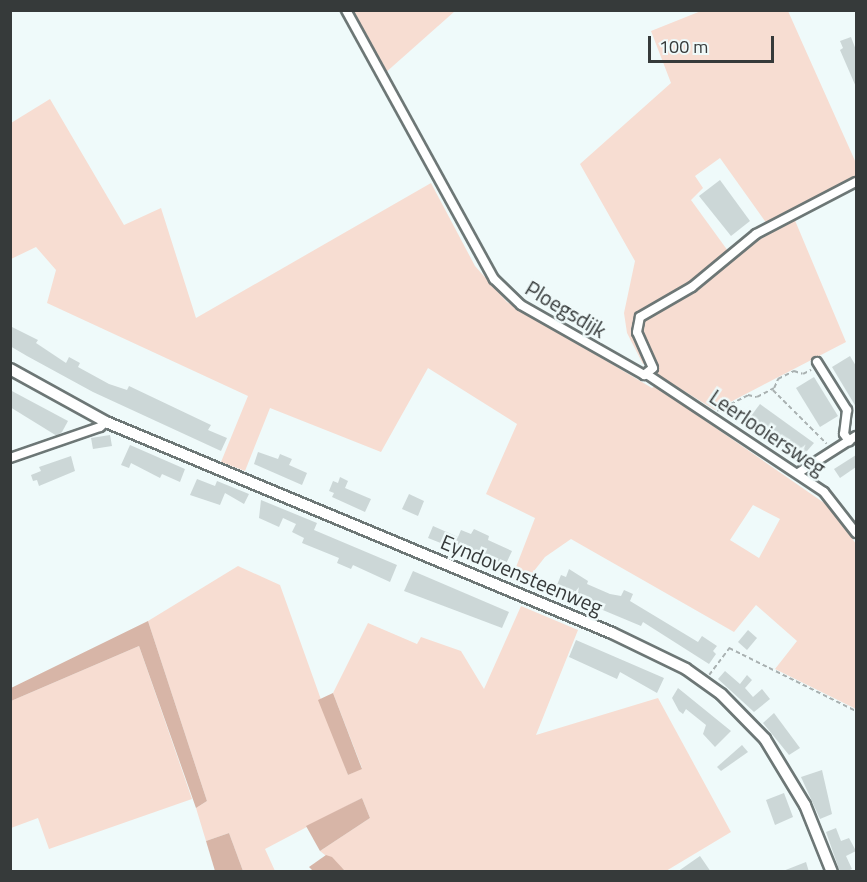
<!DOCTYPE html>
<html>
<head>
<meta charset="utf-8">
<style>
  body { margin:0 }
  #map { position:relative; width:867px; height:882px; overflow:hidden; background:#effafa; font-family:"Titillium Web",sans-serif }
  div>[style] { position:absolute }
  .green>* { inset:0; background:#f7ddd2 }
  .forest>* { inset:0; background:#d7b5a7 }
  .building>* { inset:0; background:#ccd7d7 }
  .path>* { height:1.5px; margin-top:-0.75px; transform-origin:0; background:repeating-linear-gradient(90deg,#a9b1b1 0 4.5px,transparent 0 7.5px) }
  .roads { filter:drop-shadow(2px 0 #6d7776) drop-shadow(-2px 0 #6d7776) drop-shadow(0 2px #6d7776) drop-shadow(0 -2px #6d7776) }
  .minor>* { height:8px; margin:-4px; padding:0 4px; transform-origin:4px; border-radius:4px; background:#fff }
  .tertiary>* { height:10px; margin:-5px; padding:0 5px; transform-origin:5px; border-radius:5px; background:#fff }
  span { translate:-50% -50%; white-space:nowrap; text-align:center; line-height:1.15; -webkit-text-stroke:5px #effafa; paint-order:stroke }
  .street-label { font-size:21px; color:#363a3a }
  .frame { position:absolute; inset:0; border:12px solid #363a3a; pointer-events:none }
  .scale { position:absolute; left:648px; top:36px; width:126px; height:27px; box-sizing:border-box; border:3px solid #363a3a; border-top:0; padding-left:8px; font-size:18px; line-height:21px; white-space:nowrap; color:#363a3a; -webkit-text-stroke:4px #effafa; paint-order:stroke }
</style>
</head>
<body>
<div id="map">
  <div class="green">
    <i style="clip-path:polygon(350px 11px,455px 11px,384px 74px)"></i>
    <i style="clip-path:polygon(701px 11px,788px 11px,856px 163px,856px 179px,767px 224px,720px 158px,695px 176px,703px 188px,691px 200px,728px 251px,677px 293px,638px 314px,634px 332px,649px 365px,643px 364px,627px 333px,624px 313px,635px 261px,580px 164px,671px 83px,651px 31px)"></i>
    <i style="clip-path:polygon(evenodd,50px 99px,124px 225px,161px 208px,196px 318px,431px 183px,475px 266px,507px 302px,652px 388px,655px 386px,830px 507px,856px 544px,856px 709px,775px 669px,797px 641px,756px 605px,734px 632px,571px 539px,545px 557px,523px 585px,511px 580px,535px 518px,486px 494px,517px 424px,428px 368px,381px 452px,270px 408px,245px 471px,221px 462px,248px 396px,47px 303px,56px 270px,36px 247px,11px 259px,11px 123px,50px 99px,753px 505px,780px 519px,759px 558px,730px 540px,753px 505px)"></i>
    <i style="clip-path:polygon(794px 218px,846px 342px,715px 410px,658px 375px,641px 330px,643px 319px,686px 295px,762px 235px)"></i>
    <i style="clip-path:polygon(238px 566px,280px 585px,348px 775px,362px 768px,333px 693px,368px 623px,417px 644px,421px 637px,461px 651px,484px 689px,521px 606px,578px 630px,536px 735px,658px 698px,731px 832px,666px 871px,345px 871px,320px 851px,370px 818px,362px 798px,265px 849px,275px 871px,243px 871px,229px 833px,206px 841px,196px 808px,207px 801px,148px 621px)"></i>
    <i style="clip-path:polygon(139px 646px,192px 799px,49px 849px,38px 818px,11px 828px,11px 701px)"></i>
  </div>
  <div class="forest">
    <i style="clip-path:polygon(148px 621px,207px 801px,196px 808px,139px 646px,11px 701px,11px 688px)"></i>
    <i style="clip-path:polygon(333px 693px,362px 769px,348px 775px,318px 700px)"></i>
    <i style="clip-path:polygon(362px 798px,370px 818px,320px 851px,306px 826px)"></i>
    <i style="clip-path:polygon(229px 833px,243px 871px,215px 871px,206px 841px)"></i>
    <i style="clip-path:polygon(326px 855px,332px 857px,345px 871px,313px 871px,309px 867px)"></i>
  </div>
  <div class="building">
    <i style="clip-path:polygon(851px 37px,856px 50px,856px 87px,840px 50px,843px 48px,840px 41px)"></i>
    <i style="clip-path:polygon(720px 180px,750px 221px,731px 236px,699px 196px)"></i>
    <i style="clip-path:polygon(10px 326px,38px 340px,36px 343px,66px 363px,69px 357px,80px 363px,78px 367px,109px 384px,127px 390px,129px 386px,211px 425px,208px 430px,227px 438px,221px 451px,93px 392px,27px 356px,10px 346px)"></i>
    <i style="clip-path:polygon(850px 356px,856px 366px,856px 407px,832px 367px)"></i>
    <i style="clip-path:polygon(814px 377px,838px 416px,820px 427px,796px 388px)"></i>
    <i style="clip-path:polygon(10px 390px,68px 421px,62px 432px,57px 436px,10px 407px)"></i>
    <i style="clip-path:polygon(760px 404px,814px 443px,800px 459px,747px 421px)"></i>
    <i style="clip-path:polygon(110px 435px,112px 446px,93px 449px,91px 438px)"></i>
    <i style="clip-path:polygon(130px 445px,185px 469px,180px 482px,162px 474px,160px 478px,131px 463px,129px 468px,121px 465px)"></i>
    <i style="clip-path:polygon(258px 452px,278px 459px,280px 454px,292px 459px,289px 465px,307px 473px,302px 485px,254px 464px)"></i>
    <i style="clip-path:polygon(856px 455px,856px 467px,840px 478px,834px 469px)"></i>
    <i style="clip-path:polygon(71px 456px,75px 471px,39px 486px,37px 480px,33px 481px,31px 475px,41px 471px,39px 467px)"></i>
    <i style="clip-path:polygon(340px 477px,348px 481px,345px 488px,371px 499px,365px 512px,332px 497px,334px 493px,329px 491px,333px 481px,338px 483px)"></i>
    <i style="clip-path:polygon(197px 479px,215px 486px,217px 481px,249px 494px,244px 504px,225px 493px,220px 505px,190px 495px)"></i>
    <i style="clip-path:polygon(409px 494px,424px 501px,418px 516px,402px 509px)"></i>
    <i style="clip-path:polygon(261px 500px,317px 523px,314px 530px,397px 565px,390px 582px,353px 565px,351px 569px,337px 563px,339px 558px,302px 543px,304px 538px,292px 532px,296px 524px,283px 518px,279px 527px,259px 518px)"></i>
    <i style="clip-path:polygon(433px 526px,458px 537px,461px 530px,471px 534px,474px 529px,489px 536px,488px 540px,512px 551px,504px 568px,428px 538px)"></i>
    <i style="clip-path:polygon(569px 569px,588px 581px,587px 584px,610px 594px,621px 596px,624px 590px,633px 594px,630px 601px,698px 642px,702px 636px,717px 646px,713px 651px,716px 654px,709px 664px,643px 622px,641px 626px,555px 590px,561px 575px,566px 577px)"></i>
    <i style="clip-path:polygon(413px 571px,509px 612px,502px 628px,404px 591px)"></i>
    <i style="clip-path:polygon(748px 630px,757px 638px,747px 650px,738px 642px)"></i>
    <i style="clip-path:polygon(576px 640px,664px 678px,657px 693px,620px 672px,617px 679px,569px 657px)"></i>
    <i style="clip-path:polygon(725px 671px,740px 684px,747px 675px,752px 680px,745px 688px,753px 697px,762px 689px,770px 699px,754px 712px,718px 679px)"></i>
    <i style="clip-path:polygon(678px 688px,731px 731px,715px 747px,703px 734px,706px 725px,686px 709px,683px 714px,679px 711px,672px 698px)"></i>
    <i style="clip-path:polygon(774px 713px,800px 748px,789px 755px,763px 723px)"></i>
    <i style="clip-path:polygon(742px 745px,748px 752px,721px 771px,717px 767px)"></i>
    <i style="clip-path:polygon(822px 770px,832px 814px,820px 819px,801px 777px)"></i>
    <i style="clip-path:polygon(784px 793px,793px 817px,775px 825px,766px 800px)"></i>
    <i style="clip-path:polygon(836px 828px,841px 841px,849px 838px,856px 851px,846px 856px,852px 869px,846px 872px,840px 872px,826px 832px)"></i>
    <i style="clip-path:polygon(700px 856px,711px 872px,677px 872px)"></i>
    <i style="clip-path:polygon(806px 862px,809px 872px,784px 872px,783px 871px)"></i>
  </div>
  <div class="path">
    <i style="left:773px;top:390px;width:76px;rotate:45deg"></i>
    <i style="left:717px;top:411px;width:35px;rotate:-27deg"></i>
    <i style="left:748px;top:395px;width:9px;rotate:13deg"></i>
    <i style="left:757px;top:397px;width:19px;rotate:-28deg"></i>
    <i style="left:774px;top:388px;width:10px;rotate:-66deg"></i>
    <i style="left:778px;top:379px;width:18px;rotate:-27deg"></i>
    <i style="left:794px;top:371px;width:9px;rotate:18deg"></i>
    <i style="left:803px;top:374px;width:9px;rotate:-27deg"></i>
    <i style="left:709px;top:675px;width:34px;rotate:-53deg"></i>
    <i style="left:729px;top:648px;width:142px;rotate:26.4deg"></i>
  </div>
  <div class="roads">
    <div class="minor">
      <i style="left:346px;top:10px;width:307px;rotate:61.2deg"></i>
      <i style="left:494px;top:279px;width:37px;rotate:44deg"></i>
      <i style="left:521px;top:305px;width:142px;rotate:29.6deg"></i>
      <i style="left:644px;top:375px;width:11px;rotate:-38deg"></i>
      <i style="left:653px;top:368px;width:39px;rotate:-114deg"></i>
      <i style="left:637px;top:332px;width:15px;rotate:-79deg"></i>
      <i style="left:640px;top:317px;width:60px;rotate:-30deg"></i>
      <i style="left:692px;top:287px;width:83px;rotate:-39.6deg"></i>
      <i style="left:756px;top:234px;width:113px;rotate:-27.5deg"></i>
      <i style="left:817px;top:362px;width:57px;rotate:58deg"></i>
      <i style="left:847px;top:410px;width:24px;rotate:97deg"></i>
      <i style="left:844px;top:434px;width:9px;rotate:54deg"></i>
      <i style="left:648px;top:375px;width:211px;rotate:33.6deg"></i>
      <i style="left:824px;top:492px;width:52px;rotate:52deg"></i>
      <i style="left:10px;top:458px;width:95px;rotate:-19deg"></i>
      <i style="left:100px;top:427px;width:8px;rotate:-40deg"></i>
      <i style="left:798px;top:473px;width:69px;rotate:-32.5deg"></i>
    </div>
    <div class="tertiary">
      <i style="left:10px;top:369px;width:110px;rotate:28.9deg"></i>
      <i style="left:106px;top:422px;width:548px;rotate:22.64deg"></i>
      <i style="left:612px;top:633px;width:82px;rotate:25.9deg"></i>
      <i style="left:686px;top:669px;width:43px;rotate:35.5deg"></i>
      <i style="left:721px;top:694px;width:63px;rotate:45.6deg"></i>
      <i style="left:765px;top:739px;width:77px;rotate:58.8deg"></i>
      <i style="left:805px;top:805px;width:72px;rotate:68.1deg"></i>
    </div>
  </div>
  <div class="street-label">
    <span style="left:566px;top:309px;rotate:31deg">Ploegsdijk</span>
    <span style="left:768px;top:432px;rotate:34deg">Leerlooiersweg</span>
    <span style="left:522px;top:574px;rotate:23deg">Eyndovensteenweg</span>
  </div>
  <div class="frame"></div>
  <div class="scale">100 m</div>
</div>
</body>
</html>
